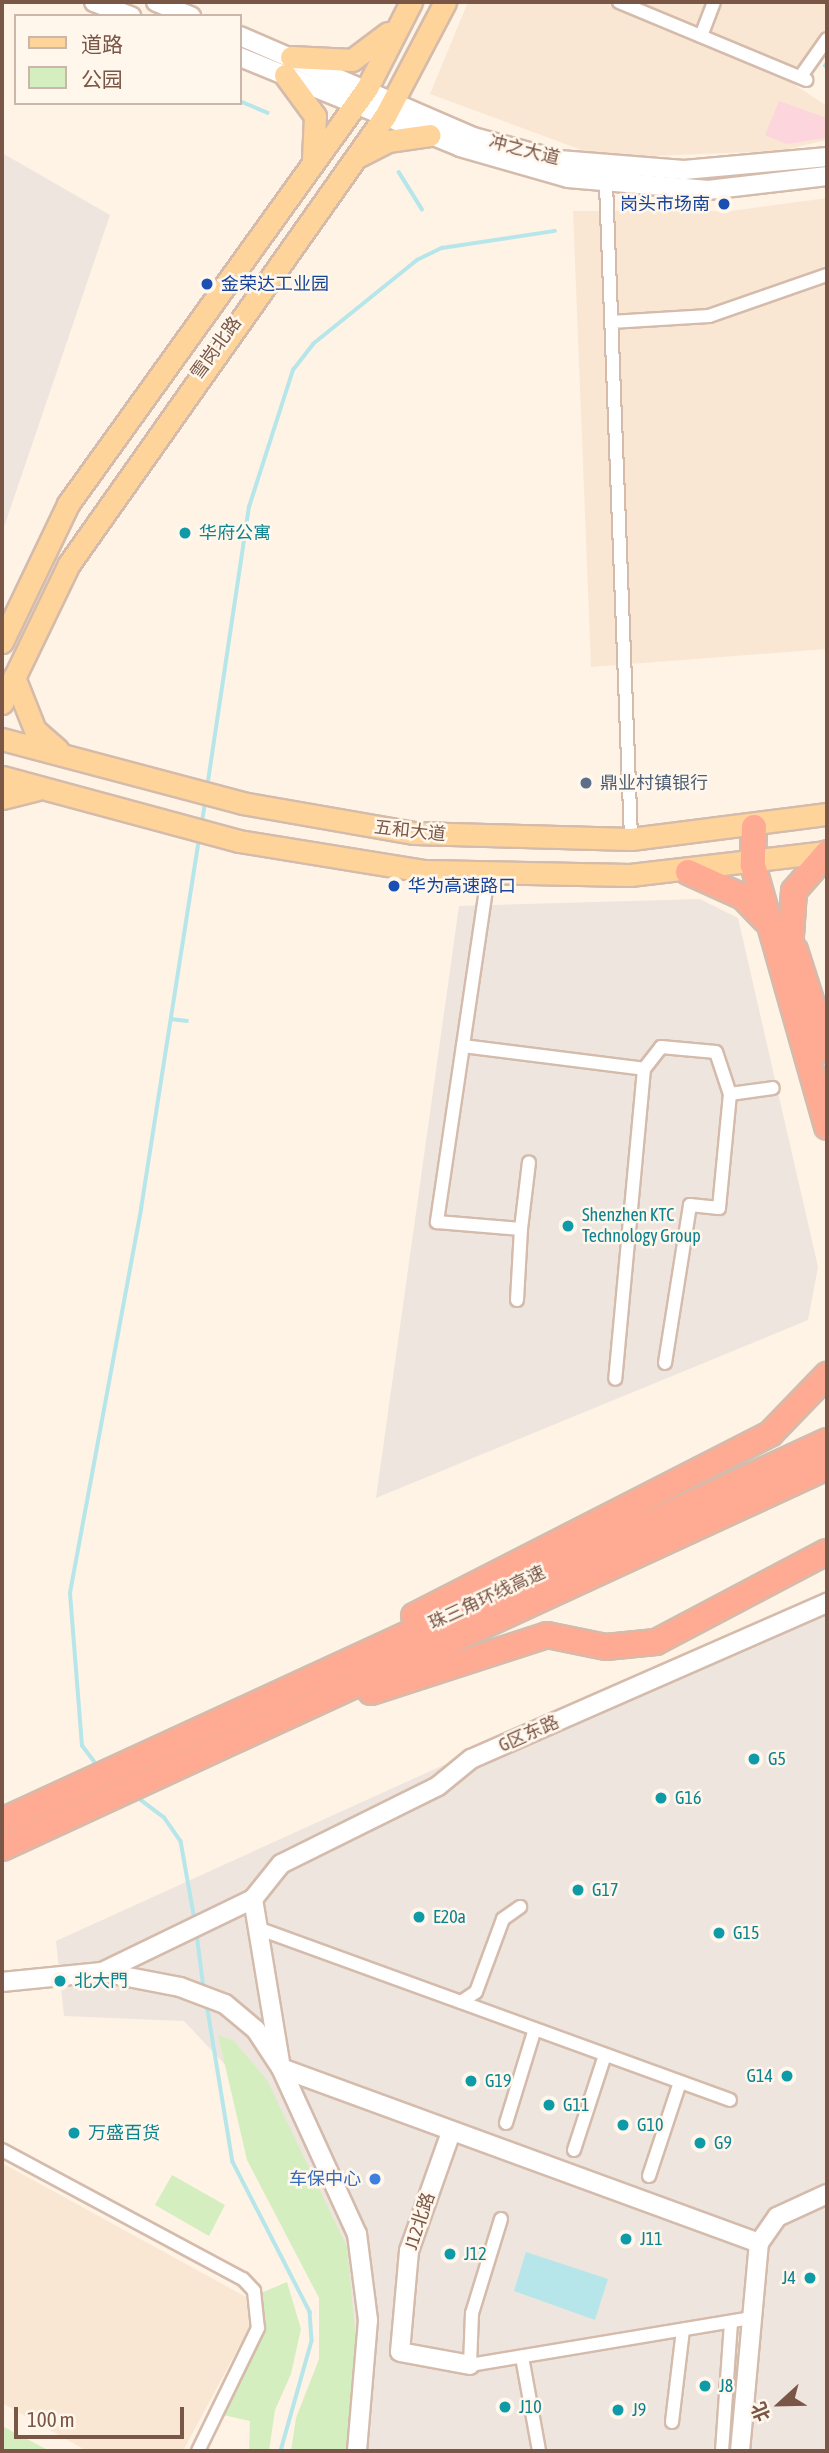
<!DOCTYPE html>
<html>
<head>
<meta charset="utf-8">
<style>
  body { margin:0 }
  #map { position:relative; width:829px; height:2453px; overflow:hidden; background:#fef3e4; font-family:"Asap Condensed","Noto Sans SC",sans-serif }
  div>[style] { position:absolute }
  .residential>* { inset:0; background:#f9e7d4 }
  .industrial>* { inset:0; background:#eee5df }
  .medical>* { inset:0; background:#fdd6dd }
  .green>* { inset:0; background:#d5eec0 }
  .water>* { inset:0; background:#b6e6ea }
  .stream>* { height:3.5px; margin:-1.75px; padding:0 1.75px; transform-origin:1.75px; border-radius:1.75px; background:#b6e6ea }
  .roads { filter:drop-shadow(2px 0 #d4bbab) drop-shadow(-2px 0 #d4bbab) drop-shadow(0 2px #d4bbab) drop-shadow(0 -2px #d4bbab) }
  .street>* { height:12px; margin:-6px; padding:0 6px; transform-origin:6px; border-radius:6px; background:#fff }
  .secondary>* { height:18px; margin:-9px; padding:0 9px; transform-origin:9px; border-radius:9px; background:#fff }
  .primary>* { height:21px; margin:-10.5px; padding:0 10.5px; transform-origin:10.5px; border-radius:10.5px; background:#ffd49a }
  .highway>* { height:24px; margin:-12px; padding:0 12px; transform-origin:12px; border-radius:12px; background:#ffab94 }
  .dots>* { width:19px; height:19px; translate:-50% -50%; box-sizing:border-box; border:4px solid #fff7ec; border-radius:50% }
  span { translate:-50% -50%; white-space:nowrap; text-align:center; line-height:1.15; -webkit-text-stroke:5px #fff7ec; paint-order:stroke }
  .street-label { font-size:18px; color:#7a5646 }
  .transit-label { font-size:18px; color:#164399 }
  .right { translate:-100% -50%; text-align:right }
  .left { translate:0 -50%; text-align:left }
  .culture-label { font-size:18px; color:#0d838f }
  .service-label { font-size:18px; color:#4e5e75 }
  .shop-label { font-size:18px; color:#366cbe }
  .frame { position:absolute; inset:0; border:4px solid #7a5646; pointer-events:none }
  .legend { position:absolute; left:14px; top:14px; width:228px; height:91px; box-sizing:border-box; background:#fff7ec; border:2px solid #cab7aa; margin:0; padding:9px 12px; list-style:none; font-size:21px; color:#7a5646 }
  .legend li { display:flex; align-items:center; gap:14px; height:35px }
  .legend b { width:35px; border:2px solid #cab7aa }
  .north { position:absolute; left:745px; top:2369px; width:70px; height:70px; -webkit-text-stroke:5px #fff7ec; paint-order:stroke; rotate:248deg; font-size:19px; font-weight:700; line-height:28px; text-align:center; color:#7a5646 }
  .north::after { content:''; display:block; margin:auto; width:24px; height:32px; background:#7a5646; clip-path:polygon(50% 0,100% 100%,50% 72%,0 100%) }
  .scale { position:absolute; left:14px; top:2407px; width:170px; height:32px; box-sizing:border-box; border:4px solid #7a5646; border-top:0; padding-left:9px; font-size:21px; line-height:24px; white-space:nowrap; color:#7a5646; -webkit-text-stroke:5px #fff7ec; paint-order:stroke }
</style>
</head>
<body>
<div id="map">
  <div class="residential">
    <i style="clip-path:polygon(468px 2px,827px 2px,827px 39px,795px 85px,827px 106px,827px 140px,779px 151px,603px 158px,430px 94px)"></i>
    <i style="clip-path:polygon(827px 198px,827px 649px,591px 667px,573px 211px,731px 211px)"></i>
    <i style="clip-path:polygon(2px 2163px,248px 2298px,251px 2324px,183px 2451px,87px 2451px,2px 2403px)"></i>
  </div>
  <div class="industrial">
    <i style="clip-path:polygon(2px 153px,110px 215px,2px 533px)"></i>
    <i style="clip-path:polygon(700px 899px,738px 918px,818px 1267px,808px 1320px,376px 1498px,459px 906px)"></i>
    <i style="clip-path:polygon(827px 1591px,827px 2451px,319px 2451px,343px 2293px,261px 2103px,184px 2021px,64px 2016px,56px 1941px)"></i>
  </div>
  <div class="medical">
    <i style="clip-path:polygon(779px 101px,827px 118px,827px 138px,786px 144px,765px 135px)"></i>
  </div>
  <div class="green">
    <i style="clip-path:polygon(218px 2035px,234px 2041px,267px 2080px,347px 2247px,357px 2351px,346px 2451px,291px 2451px,296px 2418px,319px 2359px,319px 2298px,247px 2160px)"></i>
    <i style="clip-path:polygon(172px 2175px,225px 2205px,209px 2236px,155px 2205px)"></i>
    <i style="clip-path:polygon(287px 2282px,301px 2329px,291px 2374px,275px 2410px,269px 2451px,249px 2451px,250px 2421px,223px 2415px,266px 2326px,261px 2293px)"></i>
    <i style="clip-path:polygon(2px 2426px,50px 2451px,2px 2451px)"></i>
  </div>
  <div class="water">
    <i style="clip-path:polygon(526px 2252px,608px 2279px,595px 2320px,514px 2291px)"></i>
  </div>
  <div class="stream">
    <i style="left:825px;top:66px;width:4px;rotate:-56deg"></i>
    <i style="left:240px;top:101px;width:30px;rotate:23deg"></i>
    <i style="left:399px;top:172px;width:44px;rotate:58.1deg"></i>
    <i style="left:207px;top:788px;width:284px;rotate:-81.5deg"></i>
    <i style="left:249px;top:507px;width:144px;rotate:-72.2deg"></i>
    <i style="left:293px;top:370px;width:33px;rotate:-52deg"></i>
    <i style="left:313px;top:344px;width:134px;rotate:-38.9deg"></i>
    <i style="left:417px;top:260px;width:28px;rotate:-26deg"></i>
    <i style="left:442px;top:248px;width:114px;rotate:-8.6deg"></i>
    <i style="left:202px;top:822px;width:20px;rotate:-81deg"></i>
    <i style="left:171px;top:1019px;width:16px;rotate:7deg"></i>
    <i style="left:98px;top:1767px;width:26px;rotate:-127deg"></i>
    <i style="left:82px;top:1746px;width:153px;rotate:-94.5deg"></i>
    <i style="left:70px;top:1593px;width:391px;rotate:-79.5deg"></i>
    <i style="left:141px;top:1209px;width:376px;rotate:-81.1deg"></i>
    <i style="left:137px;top:1797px;width:34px;rotate:37deg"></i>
    <i style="left:164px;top:1817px;width:29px;rotate:55deg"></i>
    <i style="left:181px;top:1841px;width:80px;rotate:80deg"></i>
    <i style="left:197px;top:1934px;width:55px;rotate:82.7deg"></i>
    <i style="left:207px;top:2004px;width:160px;rotate:80.7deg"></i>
    <i style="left:233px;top:2162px;width:169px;rotate:62.8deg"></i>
    <i style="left:310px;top:2312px;width:29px;rotate:86deg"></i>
    <i style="left:312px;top:2341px;width:114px;rotate:105.7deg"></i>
  </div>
  <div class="roads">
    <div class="street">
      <i style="left:619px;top:2px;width:203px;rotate:22.6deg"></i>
      <i style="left:701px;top:36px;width:36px;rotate:-69deg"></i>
      <i style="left:801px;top:76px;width:45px;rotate:-54.9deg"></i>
      <i style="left:606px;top:184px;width:655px;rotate:87.81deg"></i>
      <i style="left:611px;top:322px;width:98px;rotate:-3.5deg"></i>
      <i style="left:709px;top:316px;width:125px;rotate:-19.2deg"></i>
      <i style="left:488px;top:876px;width:350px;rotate:98.4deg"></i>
      <i style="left:437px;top:1222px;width:84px;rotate:4.8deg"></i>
      <i style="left:521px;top:1229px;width:67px;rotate:-83.2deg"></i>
      <i style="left:463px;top:1046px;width:182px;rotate:7.2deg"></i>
      <i style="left:644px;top:1069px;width:311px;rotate:95.3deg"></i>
      <i style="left:644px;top:1069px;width:28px;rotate:-52deg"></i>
      <i style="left:661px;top:1047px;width:55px;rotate:5.2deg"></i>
      <i style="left:716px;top:1052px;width:44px;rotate:71.6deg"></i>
      <i style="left:730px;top:1094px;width:43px;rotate:-7.9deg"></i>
      <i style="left:517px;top:1300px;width:71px;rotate:-86.8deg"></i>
      <i style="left:665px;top:1363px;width:160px;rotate:-81deg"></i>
      <i style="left:690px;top:1205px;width:29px;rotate:6deg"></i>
      <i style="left:719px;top:1208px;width:115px;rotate:-84.5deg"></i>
      <i style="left:260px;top:1929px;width:500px;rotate:19.99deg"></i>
      <i style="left:461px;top:2002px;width:18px;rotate:-34deg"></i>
      <i style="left:476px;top:1992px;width:78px;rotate:-69.7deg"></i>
      <i style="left:503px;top:1919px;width:21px;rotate:-35deg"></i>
      <i style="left:506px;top:2123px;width:98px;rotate:-72.9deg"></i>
      <i style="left:2px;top:2150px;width:273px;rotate:28.2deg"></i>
      <i style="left:243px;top:2279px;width:16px;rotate:47deg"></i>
      <i style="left:254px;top:2291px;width:37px;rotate:84deg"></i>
      <i style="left:258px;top:2328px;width:137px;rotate:116deg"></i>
      <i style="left:574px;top:2150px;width:100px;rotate:-71.9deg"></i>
      <i style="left:649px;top:2176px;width:99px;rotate:-71.7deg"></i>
      <i style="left:501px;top:2219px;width:98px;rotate:107.1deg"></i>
      <i style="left:472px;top:2313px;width:52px;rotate:92.2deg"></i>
      <i style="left:470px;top:2365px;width:286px;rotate:-9.5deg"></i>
      <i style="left:522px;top:2357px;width:96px;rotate:79.7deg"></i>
      <i style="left:672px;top:2422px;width:93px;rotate:-83.2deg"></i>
      <i style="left:722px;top:2451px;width:129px;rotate:-86deg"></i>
    </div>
    <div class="secondary">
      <i style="left:94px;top:2px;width:40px;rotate:21deg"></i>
      <i style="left:156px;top:2px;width:38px;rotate:22deg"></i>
      <i style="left:240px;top:36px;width:254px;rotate:23.4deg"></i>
      <i style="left:473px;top:137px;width:89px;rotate:15deg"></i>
      <i style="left:559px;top:160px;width:125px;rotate:4.6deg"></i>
      <i style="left:684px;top:170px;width:144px;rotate:-5.2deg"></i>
      <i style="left:240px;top:57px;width:238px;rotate:22.2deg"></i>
      <i style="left:460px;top:147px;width:112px;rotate:16deg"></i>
      <i style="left:568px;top:178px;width:141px;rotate:4.9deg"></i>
      <i style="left:708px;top:190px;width:120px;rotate:-6.7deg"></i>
      <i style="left:253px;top:1899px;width:165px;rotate:80.6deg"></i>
      <i style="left:102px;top:1972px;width:168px;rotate:-25.8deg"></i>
      <i style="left:253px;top:1899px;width:45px;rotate:-51.3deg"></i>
      <i style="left:281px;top:1864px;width:175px;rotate:-26.4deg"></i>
      <i style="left:438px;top:1786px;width:43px;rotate:-39.3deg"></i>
      <i style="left:471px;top:1759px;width:389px;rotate:-23.7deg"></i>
      <i style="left:2px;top:1982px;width:100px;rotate:-5.7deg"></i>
      <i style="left:102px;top:1972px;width:79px;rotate:10.9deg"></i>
      <i style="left:180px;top:1987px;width:48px;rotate:20.7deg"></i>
      <i style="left:225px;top:2004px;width:40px;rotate:40deg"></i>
      <i style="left:256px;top:2030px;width:45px;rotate:56.7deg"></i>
      <i style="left:281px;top:2068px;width:183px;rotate:65.4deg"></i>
      <i style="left:357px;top:2234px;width:87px;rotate:82.7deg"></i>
      <i style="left:368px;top:2320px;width:131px;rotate:94.8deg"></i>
      <i style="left:281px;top:2068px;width:509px;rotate:20.11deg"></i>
      <i style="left:450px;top:2135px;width:123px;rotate:109.5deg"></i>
      <i style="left:409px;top:2251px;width:101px;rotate:95.1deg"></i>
      <i style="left:400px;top:2352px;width:71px;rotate:10.5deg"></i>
      <i style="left:740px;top:2451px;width:209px;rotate:-84.8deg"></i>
      <i style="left:759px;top:2243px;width:32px;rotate:-55deg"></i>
      <i style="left:777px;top:2217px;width:55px;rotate:-24.7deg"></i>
    </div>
    <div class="primary">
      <i style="left:291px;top:57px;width:61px;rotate:2.8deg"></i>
      <i style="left:352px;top:60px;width:45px;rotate:-36.9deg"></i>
      <i style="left:285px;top:75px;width:51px;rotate:53.8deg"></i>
      <i style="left:315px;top:116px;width:43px;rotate:92.7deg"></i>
      <i style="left:359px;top:156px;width:33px;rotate:-27deg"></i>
      <i style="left:388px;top:141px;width:42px;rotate:-8.1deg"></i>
      <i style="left:2px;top:642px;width:153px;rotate:-64.4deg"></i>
      <i style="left:68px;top:504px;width:512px;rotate:-54.29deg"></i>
      <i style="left:367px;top:88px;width:97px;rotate:-62.9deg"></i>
      <i style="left:14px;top:677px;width:57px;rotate:68.4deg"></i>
      <i style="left:35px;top:730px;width:30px;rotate:41deg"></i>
      <i style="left:2px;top:703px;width:154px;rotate:-64.3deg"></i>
      <i style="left:69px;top:564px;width:548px;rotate:-54.8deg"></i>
      <i style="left:385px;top:116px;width:129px;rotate:-62.2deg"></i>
      <i style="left:2px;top:739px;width:248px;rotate:14.9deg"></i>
      <i style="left:242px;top:803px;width:175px;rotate:9.9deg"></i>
      <i style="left:414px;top:833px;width:217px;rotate:1.6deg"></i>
      <i style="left:631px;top:839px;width:198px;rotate:-7.3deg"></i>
      <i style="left:2px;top:777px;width:245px;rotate:15.1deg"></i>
      <i style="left:239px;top:841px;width:188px;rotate:9.2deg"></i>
      <i style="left:425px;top:871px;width:205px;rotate:1.1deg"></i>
      <i style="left:630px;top:875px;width:198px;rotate:-6.7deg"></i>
      <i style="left:2px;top:798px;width:36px;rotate:-14deg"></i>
    </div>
    <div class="highway">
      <i style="left:754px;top:827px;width:38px;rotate:92deg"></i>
      <i style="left:753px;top:865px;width:272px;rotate:74.2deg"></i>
      <i style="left:688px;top:872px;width:60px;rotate:24.4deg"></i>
      <i style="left:743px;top:897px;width:32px;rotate:46deg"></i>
      <i style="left:791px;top:936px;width:45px;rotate:-86.2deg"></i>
      <i style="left:794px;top:891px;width:50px;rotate:-49deg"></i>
      <i style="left:795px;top:950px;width:105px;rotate:72.3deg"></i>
      <i style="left:414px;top:1616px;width:401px;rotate:-27.1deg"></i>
      <i style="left:771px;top:1433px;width:81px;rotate:-46deg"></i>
      <i style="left:371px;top:1692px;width:185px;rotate:-17.9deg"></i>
      <i style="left:547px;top:1635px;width:60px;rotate:11.5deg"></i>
      <i style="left:606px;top:1647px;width:50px;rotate:-5.7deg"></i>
      <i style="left:656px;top:1642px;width:193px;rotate:-27.8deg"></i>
      <i style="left:2px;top:1821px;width:908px;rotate:-24.73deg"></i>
      <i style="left:2px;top:1848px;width:909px;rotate:-24.79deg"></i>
    </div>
  </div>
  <div class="dots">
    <i style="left:724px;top:204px;background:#1a4fb4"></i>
    <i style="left:207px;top:284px;background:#1a4fb4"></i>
    <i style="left:185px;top:533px;background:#0f9aa8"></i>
    <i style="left:586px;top:783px;background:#5c6f8a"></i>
    <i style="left:394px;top:886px;background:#1a4fb4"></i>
    <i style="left:568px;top:1226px;background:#0f9aa8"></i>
    <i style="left:754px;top:1759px;background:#0f9aa8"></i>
    <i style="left:661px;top:1798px;background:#0f9aa8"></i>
    <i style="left:578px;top:1890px;background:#0f9aa8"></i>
    <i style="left:419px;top:1917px;background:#0f9aa8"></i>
    <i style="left:719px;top:1933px;background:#0f9aa8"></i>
    <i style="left:60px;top:1981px;background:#0f9aa8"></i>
    <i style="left:787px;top:2076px;background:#0f9aa8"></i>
    <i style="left:471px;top:2081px;background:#0f9aa8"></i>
    <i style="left:549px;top:2105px;background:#0f9aa8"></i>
    <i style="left:623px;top:2125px;background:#0f9aa8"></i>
    <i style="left:74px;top:2133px;background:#0f9aa8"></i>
    <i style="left:700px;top:2143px;background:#0f9aa8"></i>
    <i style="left:375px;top:2179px;background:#3f7fe0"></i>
    <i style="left:626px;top:2239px;background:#0f9aa8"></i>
    <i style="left:450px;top:2254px;background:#0f9aa8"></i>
    <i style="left:810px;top:2278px;background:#0f9aa8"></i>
    <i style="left:705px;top:2386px;background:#0f9aa8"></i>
    <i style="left:505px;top:2407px;background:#0f9aa8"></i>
    <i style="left:618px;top:2410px;background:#0f9aa8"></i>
  </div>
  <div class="street-label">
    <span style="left:524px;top:150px;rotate:14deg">冲之大道</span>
    <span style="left:216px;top:348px;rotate:-54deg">雪岗北路</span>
    <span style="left:410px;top:831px;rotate:6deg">五和大道</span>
    <span style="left:487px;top:1598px;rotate:-25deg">珠三角环线高速</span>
    <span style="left:529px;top:1734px;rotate:-24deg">G区东路</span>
    <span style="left:420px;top:2221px;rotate:-72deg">J12北路</span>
  </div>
  <div class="transit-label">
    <span class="right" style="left:710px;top:204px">岗头市场南</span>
    <span class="left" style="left:221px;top:284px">金荣达工业园</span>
    <span class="left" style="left:408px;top:886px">华为高速路口</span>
  </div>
  <div class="culture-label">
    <span class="left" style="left:199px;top:533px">华府公寓</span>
    <span class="left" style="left:582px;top:1226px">Shenzhen KTC<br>Technology Group</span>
    <span class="left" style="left:768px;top:1759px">G5</span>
    <span class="left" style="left:675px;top:1798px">G16</span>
    <span class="left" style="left:592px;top:1890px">G17</span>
    <span class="left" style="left:433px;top:1917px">E20a</span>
    <span class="left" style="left:733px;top:1933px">G15</span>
    <span class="left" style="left:74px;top:1981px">北大門</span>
    <span class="right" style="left:773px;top:2076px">G14</span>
    <span class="left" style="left:485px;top:2081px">G19</span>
    <span class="left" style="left:563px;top:2105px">G11</span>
    <span class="left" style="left:637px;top:2125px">G10</span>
    <span class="left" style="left:88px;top:2133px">万盛百货</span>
    <span class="left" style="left:714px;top:2143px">G9</span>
    <span class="left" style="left:640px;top:2239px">J11</span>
    <span class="left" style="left:464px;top:2254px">J12</span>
    <span class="right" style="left:796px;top:2278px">J4</span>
    <span class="left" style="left:719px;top:2386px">J8</span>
    <span class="left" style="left:519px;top:2407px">J10</span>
    <span class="left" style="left:632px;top:2410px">J9</span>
  </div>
  <div class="service-label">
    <span class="left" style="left:600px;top:783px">鼎业村镇银行</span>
  </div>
  <div class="shop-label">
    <span class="right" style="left:361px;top:2179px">车保中心</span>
  </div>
  <div class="frame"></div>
  <ul class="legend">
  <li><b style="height:9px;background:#ffd49a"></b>道路</li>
  <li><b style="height:19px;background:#d5eec0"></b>公园</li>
  </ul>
  <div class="north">北</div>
  <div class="scale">100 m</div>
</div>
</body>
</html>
